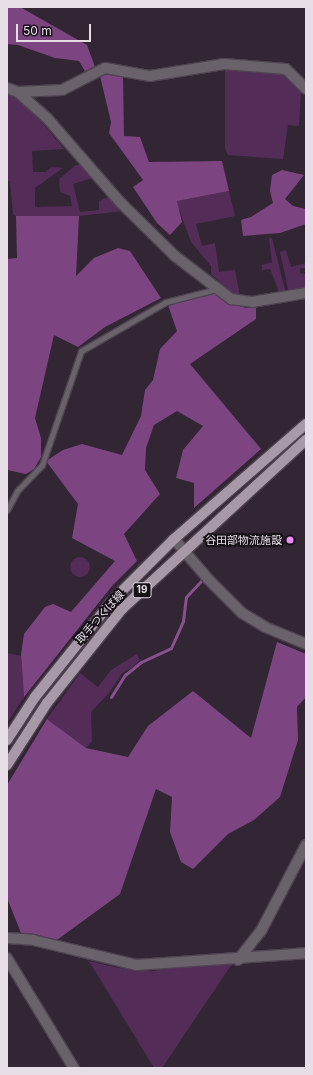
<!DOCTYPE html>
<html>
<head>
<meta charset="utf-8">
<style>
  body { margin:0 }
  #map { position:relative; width:313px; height:1075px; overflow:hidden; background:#322534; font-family:Inter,"Noto Sans JP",sans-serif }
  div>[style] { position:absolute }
  .green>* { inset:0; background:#532d58 }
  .round { border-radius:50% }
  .forest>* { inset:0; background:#7c4582 }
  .stream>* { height:3px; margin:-1.5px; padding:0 1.5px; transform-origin:1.5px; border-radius:1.5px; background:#8a5190 }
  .roads { filter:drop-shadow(1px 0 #4f4251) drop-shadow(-1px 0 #4f4251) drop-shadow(0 1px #4f4251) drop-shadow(0 -1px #4f4251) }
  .lane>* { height:5px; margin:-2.5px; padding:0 2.5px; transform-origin:2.5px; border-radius:2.5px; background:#69626a }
  .street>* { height:10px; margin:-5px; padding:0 5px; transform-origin:5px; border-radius:5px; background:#69626a }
  .primary>* { height:10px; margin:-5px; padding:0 5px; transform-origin:5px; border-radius:5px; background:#a899a9 }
  .dots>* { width:11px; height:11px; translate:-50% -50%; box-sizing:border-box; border:2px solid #161017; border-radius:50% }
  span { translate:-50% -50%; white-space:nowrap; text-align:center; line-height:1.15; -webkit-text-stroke:4px #161017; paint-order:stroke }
  .shield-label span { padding:1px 3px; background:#161017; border:1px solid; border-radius:3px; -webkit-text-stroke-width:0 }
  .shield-label { font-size:10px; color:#e6dde7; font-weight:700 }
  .poi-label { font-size:11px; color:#e6dde7 }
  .right { translate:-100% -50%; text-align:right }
  .street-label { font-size:11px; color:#e6dde7 }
  .frame { position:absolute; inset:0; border:8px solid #e6dde7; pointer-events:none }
  .scale { position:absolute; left:16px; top:24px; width:75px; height:18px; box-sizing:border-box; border:2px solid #e6dde7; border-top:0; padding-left:5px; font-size:12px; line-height:14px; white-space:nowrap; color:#e6dde7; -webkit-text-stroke:3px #161017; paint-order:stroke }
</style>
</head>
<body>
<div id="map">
  <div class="green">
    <i style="clip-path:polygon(225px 69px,274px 70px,284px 74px,301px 92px,299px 126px,288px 125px,283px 159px,228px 155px,225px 149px)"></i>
    <i style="clip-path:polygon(7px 93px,24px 101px,64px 149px,32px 151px,33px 172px,46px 172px,51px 167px,63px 168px,35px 188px,35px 207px,72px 206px,70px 196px,60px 192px,59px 179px,76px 165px,81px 165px,92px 178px,73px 184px,80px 212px,99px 210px,99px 201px,108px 197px,123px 211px,79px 216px,16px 216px,13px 214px,10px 181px,7px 181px)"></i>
    <i style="clip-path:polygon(229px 191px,235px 216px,196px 224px,202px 246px,215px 243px,219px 272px,235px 270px,240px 296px,232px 293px,211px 274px,211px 266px,191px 242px,176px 201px)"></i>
    <i style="clip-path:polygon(269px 238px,272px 238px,285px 290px,279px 292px,270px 269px,262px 270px,262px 265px,272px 262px)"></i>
    <i style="clip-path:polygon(286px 250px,291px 267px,306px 263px,306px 268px,300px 268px,300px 273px,306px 274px,306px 289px,288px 289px,280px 252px)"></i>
    <i class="round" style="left:70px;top:557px;width:20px;height:20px"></i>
    <i style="clip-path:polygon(7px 653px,21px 656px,24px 697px,7px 723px)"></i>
    <i style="clip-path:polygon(137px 654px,140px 660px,134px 666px,122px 673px,109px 693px,91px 712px,92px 741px,86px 748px,47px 719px,80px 673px,98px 687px,111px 670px)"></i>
    <i style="clip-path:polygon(89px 961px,118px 968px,154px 971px,168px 967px,232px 964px,162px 1068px,154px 1068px)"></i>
  </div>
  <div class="forest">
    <i style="clip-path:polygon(7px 7px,20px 7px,87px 45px,95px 67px,86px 73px,79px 61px,55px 58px,18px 45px,7px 44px)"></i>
    <i style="clip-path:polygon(107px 74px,123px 77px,124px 136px,140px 137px,149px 162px,222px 161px,229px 191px,177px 201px,182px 222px,170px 235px,157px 223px,133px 187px,143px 180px,109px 133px,111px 122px,100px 76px)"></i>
    <i style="clip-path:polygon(282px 170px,304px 175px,285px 199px,293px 206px,306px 209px,306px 224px,280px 233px,243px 236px,241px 220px,251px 217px,273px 203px,270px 191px,272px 175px)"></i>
    <i style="clip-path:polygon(16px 216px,79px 216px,76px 276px,94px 258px,118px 248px,130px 251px,161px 298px,105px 327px,78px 347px,54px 335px,35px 418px,41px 438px,41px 457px,34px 469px,26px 474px,7px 470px,7px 259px,17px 258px)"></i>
    <i style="clip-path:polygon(216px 291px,226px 301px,246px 308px,256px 307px,256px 319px,190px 364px,261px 449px,194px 508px,194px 483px,176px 478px,183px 450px,203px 426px,177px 411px,154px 425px,146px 448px,145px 470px,160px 494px,124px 534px,137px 561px,112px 586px,24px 697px,21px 654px,24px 634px,45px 607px,53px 604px,71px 612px,115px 561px,72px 538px,78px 504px,46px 461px,63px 450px,82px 444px,122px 455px,141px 416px,145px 390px,153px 380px,160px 349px,177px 331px,168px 305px)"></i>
    <i style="clip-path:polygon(277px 642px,306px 654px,306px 697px,297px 707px,298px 740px,280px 797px,254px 820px,228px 834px,193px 869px,181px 862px,170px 832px,172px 797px,156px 789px,120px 894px,57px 940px,21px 933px,7px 898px,7px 785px,47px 719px,86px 748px,128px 757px,148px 726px,193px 691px,251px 738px)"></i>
  </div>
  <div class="stream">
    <i style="left:111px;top:697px;width:26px;rotate:-58deg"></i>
    <i style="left:125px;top:675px;width:21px;rotate:-39deg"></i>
    <i style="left:141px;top:662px;width:33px;rotate:-25deg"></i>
    <i style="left:171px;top:648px;width:30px;rotate:-66deg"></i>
    <i style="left:183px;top:621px;width:24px;rotate:-83deg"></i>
    <i style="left:186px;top:597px;width:22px;rotate:-47deg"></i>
  </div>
  <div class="roads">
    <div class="lane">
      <i style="left:7px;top:510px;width:21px;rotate:-62deg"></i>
      <i style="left:17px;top:491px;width:36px;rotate:-46deg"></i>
      <i style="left:42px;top:465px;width:120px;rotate:-71.1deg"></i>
      <i style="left:81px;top:351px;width:98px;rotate:-30deg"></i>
      <i style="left:166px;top:302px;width:53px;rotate:-14.3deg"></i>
    </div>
    <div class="street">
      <i style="left:7px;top:88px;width:12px;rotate:20deg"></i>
      <i style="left:18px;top:92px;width:39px;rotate:42deg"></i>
      <i style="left:47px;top:118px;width:113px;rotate:49deg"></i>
      <i style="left:121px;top:203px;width:76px;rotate:44.5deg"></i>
      <i style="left:175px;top:256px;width:71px;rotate:37.5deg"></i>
      <i style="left:231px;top:299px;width:21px;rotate:8deg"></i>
      <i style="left:252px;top:302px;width:55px;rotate:-9.5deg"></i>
      <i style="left:18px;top:92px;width:44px;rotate:-2.6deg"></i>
      <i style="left:62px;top:90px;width:48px;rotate:-27.1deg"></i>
      <i style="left:105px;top:68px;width:46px;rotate:10.1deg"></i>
      <i style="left:150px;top:76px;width:75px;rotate:-9.2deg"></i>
      <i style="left:224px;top:64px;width:62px;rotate:4.6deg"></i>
      <i style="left:286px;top:69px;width:28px;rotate:45deg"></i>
      <i style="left:174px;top:539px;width:52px;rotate:49.6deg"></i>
      <i style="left:208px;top:579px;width:48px;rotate:45deg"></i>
      <i style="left:242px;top:613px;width:27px;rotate:31deg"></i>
      <i style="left:265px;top:627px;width:44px;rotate:22.5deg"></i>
      <i style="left:7px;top:938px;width:26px;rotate:4deg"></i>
      <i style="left:33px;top:940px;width:106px;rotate:13.6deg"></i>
      <i style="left:136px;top:965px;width:170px;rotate:-4deg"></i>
      <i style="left:7px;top:958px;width:129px;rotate:58.7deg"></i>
      <i style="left:238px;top:960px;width:37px;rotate:-52deg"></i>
      <i style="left:261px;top:931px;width:97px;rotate:-62.4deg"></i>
    </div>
    <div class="primary">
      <i style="left:7px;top:740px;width:51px;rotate:-56.9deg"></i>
      <i style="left:35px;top:697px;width:123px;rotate:-51.3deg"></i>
      <i style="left:112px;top:601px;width:88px;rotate:-45deg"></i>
      <i style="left:174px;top:539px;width:175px;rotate:-41.1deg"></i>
      <i style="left:7px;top:765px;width:74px;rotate:-57.2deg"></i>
      <i style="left:47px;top:703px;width:120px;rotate:-51.4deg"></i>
      <i style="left:122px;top:609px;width:250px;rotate:-42.6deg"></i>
    </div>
  </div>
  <div class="dots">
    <i style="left:290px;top:540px;background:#ee8cf8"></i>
  </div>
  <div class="shield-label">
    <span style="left:142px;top:590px">19</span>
  </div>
  <div class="poi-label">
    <span class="right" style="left:282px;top:540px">谷田部物流施設</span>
  </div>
  <div class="street-label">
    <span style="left:100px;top:617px;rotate:-48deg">取手つくば線</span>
  </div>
  <div class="frame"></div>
  <div class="scale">50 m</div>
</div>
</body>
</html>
